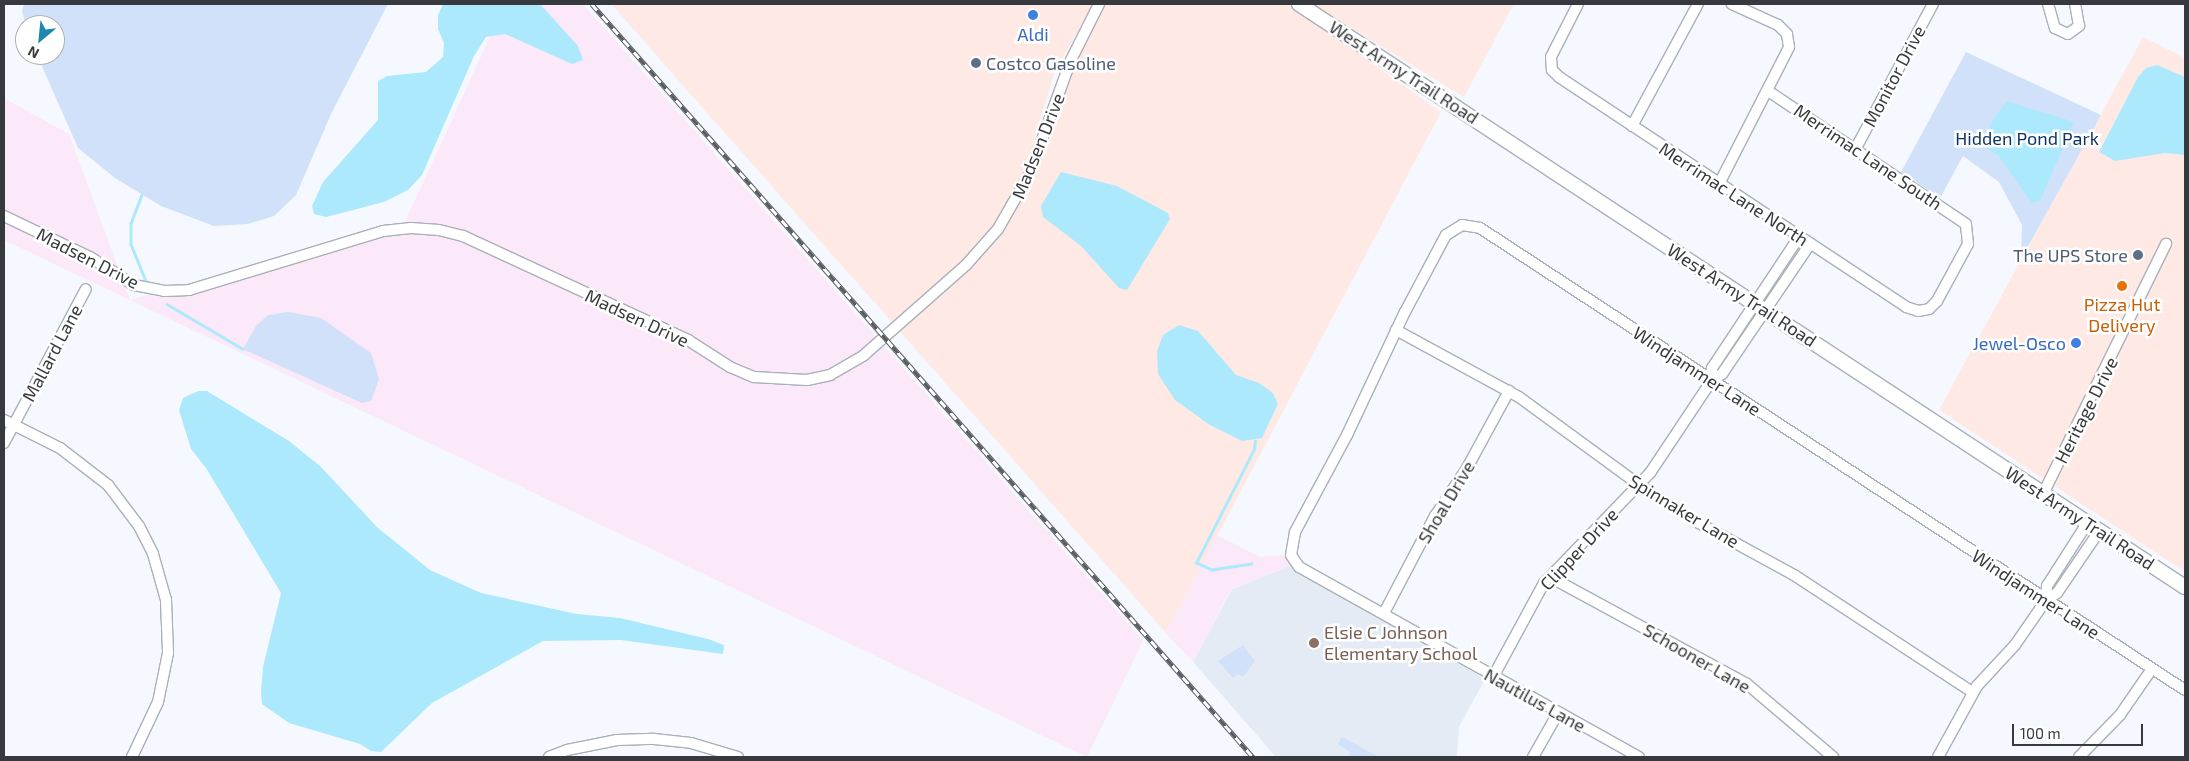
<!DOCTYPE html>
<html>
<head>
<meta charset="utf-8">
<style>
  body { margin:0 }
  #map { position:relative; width:2189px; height:761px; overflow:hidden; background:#f5f9ff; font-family:"Exo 2",sans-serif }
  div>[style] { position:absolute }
  .commercial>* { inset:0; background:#fee9e5 }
  .industrial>* { inset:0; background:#fbe8f8 }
  .built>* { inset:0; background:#e4ebf4 }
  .green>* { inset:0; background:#d0e1f9 }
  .water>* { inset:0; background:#ade9fc }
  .stream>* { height:2.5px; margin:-1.25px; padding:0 1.25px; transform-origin:1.25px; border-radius:1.25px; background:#ade9fc }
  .roads { filter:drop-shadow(1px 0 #a9b0b9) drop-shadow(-1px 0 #a9b0b9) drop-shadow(0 1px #a9b0b9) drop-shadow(0 -1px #a9b0b9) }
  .minor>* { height:10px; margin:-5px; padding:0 5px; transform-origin:5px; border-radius:5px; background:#fff }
  .secondary>* { height:14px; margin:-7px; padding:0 7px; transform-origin:7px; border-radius:7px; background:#fff }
  .rail>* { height:4.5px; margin-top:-2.25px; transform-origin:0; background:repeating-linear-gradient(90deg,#fff 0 8px,#585b5f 0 16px); box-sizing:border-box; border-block:1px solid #585b5f }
  .dots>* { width:14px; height:14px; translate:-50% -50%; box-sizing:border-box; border:2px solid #fff; border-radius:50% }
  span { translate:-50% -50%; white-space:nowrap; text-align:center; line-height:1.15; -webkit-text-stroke:5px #fff; paint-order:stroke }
  .shop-label { font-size:18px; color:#366cbe }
  .right { translate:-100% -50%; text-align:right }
  .service-label { font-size:18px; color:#4e5e75 }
  .left { translate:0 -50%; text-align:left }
  .street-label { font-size:18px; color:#36393d }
  .park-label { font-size:18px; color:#0e3465 }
  .food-label { font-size:18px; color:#c56008 }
  .education-label { font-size:18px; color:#785e54 }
  .frame { position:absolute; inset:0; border:5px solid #36393d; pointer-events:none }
  .north { position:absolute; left:15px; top:15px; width:50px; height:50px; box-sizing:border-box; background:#fff; border:1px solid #afb0b1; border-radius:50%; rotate:208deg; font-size:14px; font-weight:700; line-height:20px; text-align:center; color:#36393d }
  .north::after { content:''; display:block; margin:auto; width:18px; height:22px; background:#1d87af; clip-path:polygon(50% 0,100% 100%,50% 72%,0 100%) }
  .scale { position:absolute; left:2012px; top:724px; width:131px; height:22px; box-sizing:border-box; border:2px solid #36393d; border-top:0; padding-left:6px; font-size:15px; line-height:18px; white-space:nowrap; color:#36393d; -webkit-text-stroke:4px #fff; paint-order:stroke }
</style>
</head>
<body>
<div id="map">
  <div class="commercial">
    <i style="clip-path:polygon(611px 4px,1093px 4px,1054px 74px,1033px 144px,1039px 145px,1101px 4px,1288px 4px,1441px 112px,1166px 633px)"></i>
    <i style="clip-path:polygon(1312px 4px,1514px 4px,1464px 97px)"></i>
    <i style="clip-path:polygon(2143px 37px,2185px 58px,2185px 572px,1939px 410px)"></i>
  </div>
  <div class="industrial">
    <i style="clip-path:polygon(505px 4px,583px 4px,1143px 641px,1087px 757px,4px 240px,4px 98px,69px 134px,130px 300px,404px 224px)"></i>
    <i style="clip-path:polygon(1217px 535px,1260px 557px,1285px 555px,1290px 566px,1231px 589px,1193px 662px,1166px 633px)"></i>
  </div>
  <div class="built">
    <i style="clip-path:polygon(1290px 566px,1485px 679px,1459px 727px,1457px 757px,1276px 757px,1193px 662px,1232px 589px)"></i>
  </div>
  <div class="green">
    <i style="clip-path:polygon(24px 4px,388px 4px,332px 112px,296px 195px,274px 216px,248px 224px,214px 226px,161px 206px,115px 178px,78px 148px,37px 55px,55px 55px,55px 25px,26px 25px,22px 11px)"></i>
    <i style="clip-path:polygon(1966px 52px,2101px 115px,2021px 259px,2022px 225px,1999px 182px,1963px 156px,1940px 198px,1901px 172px)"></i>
    <i style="clip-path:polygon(288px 312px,321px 318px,371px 353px,379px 379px,371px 401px,362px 403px,243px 349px,256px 326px,268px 315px)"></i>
    <i style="clip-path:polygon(1243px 645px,1255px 661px,1243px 677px,1238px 674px,1233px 678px,1218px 661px)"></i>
    <i style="clip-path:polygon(1342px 737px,1379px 757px,1348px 757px,1350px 752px,1338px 744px)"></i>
  </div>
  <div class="water">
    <i style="clip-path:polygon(443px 4px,540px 4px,578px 46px,583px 60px,572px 64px,505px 34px,486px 37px,474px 56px,422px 175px,408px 190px,384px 202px,326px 217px,314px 214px,312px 206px,323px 182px,378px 120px,378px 81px,387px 76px,426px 72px,443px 57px,444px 43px,438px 29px,438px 15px)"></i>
    <i style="clip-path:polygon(2157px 65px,2185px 77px,2185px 155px,2165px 153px,2115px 161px,2099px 152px,2138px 77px,2146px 68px)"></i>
    <i style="clip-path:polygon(2007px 101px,2074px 122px,2040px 201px,2032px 203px,1998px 155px,1987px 149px,1990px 124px)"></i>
    <i style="clip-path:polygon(1061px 172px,1117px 186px,1168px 213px,1170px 219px,1127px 290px,1119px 288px,1081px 246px,1043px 217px,1041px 206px)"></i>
    <i style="clip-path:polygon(1179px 325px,1198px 331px,1236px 375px,1259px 383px,1273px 393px,1278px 404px,1262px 438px,1242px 441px,1210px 425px,1175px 400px,1158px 374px,1157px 351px,1163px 335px)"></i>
    <i style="clip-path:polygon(198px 391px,207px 391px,289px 441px,320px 466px,378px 528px,430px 570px,481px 593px,577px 614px,620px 618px,708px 639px,724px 645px,723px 654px,621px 640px,543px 641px,432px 703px,381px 752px,371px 751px,360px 744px,289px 723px,262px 704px,261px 692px,263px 667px,281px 593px,206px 468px,191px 449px,179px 410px,183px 398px)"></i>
  </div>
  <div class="stream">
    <i style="left:142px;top:195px;width:30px;rotate:111deg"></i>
    <i style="left:131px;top:223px;width:21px;rotate:90deg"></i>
    <i style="left:131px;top:244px;width:40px;rotate:68deg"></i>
    <i style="left:167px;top:304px;width:88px;rotate:30.6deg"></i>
    <i style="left:1252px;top:564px;width:40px;rotate:171.5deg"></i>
    <i style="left:1212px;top:570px;width:17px;rotate:-156deg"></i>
    <i style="left:1196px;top:563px;width:128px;rotate:-63deg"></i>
    <i style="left:1254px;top:449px;width:8px;rotate:-83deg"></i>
  </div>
  <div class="roads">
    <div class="minor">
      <i style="left:1578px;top:4px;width:59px;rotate:117deg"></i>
      <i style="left:1551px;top:57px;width:13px;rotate:86deg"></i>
      <i style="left:1552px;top:70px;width:10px;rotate:45deg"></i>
      <i style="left:1559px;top:77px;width:416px;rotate:33.5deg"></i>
      <i style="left:1906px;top:307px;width:13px;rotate:18deg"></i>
      <i style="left:1918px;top:311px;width:11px;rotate:-10deg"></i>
      <i style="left:1929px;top:309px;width:11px;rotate:-45deg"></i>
      <i style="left:1937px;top:301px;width:65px;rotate:-61.5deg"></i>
      <i style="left:1968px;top:244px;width:20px;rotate:-96deg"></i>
      <i style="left:1966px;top:224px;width:239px;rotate:-146.1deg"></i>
      <i style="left:2048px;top:4px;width:25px;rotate:74deg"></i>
      <i style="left:2055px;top:28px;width:14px;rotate:25deg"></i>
      <i style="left:2068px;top:34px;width:14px;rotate:-36deg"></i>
      <i style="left:2079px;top:26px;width:22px;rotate:-100deg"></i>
      <i style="left:1632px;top:126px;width:139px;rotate:-61.6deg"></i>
      <i style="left:1856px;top:148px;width:163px;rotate:-61.9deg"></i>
      <i style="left:1719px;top:184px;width:154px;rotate:-62.9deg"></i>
      <i style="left:1789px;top:47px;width:13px;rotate:-99deg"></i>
      <i style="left:1787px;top:34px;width:13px;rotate:-135deg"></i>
      <i style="left:1778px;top:25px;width:51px;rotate:-155.5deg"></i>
      <i style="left:4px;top:216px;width:95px;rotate:25.5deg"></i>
      <i style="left:90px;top:257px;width:52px;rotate:32.5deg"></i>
      <i style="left:134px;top:285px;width:31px;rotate:11deg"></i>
      <i style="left:164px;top:291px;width:25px;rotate:-2deg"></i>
      <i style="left:189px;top:290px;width:203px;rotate:-16.9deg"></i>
      <i style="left:383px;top:231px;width:28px;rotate:-6deg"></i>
      <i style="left:411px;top:228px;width:28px;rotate:4deg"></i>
      <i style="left:439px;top:230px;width:25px;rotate:14deg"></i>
      <i style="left:463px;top:236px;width:248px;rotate:24.8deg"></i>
      <i style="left:688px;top:340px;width:50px;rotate:32.7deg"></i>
      <i style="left:730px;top:367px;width:26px;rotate:23deg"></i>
      <i style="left:754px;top:377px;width:53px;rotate:3.2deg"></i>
      <i style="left:807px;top:380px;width:24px;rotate:-12deg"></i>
      <i style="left:830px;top:375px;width:39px;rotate:-30deg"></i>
      <i style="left:864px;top:355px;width:136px;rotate:-41.4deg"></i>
      <i style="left:966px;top:265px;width:48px;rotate:-48.4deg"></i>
      <i style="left:998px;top:229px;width:64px;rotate:-60.3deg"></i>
      <i style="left:1030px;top:173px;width:120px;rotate:-70.1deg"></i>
      <i style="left:1071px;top:60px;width:63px;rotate:-63.4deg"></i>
      <i style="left:1396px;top:330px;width:140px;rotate:28.6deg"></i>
      <i style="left:1519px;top:397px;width:161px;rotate:36.2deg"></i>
      <i style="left:1649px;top:492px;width:57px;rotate:32deg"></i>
      <i style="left:1697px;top:522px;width:111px;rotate:28.7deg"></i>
      <i style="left:1794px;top:575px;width:213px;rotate:33.3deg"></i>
      <i style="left:1712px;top:380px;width:12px;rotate:-90deg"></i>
      <i style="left:1712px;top:368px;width:157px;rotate:-56.4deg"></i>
      <i style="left:4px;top:420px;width:63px;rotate:26.6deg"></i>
      <i style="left:60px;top:448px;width:61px;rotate:37.6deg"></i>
      <i style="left:108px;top:485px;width:51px;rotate:52.9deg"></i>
      <i style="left:139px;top:526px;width:31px;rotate:63deg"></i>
      <i style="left:153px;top:554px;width:48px;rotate:74.2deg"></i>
      <i style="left:166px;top:600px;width:53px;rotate:87.8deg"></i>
      <i style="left:168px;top:653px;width:50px;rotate:101.5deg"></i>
      <i style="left:158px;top:702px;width:61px;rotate:115.3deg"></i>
      <i style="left:4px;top:443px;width:174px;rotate:-62deg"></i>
      <i style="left:2043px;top:494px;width:279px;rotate:-63.8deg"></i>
      <i style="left:1550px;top:577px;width:224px;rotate:28.5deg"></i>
      <i style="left:1747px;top:684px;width:113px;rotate:40.3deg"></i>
      <i style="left:2046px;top:600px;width:14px;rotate:-86deg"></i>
      <i style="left:2047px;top:586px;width:76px;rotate:-57.4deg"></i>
      <i style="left:1384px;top:613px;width:110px;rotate:-62.3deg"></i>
      <i style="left:1435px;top:516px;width:58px;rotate:-56.3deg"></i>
      <i style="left:1467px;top:468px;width:88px;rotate:-61.4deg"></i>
      <i style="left:1493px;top:677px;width:107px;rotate:-61.5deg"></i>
      <i style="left:1544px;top:583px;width:153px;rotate:-46.1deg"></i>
      <i style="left:1650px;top:473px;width:112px;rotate:-56.3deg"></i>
      <i style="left:1712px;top:380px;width:12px;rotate:-31deg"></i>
      <i style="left:1722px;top:374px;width:157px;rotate:-55.9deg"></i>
      <i style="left:549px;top:757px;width:19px;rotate:-21deg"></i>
      <i style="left:567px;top:750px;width:51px;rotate:-11.3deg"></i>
      <i style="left:617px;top:740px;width:37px;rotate:-2deg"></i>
      <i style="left:654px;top:739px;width:37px;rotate:6deg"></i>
      <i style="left:691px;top:743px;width:49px;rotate:16.6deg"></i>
      <i style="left:1533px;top:757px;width:51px;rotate:-60.4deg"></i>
      <i style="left:1639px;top:757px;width:389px;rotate:-150.8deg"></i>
      <i style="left:1299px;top:567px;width:14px;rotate:-124deg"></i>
      <i style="left:1291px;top:555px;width:23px;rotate:-80deg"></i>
      <i style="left:1295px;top:532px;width:110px;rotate:-61.8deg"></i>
      <i style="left:1347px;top:435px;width:136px;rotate:-64.8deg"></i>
      <i style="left:1405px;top:312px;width:87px;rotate:-62deg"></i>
      <i style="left:1446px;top:235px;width:19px;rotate:-32deg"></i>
      <i style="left:1462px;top:225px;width:18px;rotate:9deg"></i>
      <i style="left:1480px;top:228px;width:843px;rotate:33.24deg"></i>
      <i style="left:1938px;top:757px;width:81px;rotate:-61.2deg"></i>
      <i style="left:1977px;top:686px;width:56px;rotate:-47.2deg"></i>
      <i style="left:2015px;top:645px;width:55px;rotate:-55.4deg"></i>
      <i style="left:2046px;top:600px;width:13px;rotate:-32deg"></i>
      <i style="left:2057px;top:593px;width:76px;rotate:-55.7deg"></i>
      <i style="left:2079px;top:757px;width:59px;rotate:-45.7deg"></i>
      <i style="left:2120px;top:715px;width:55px;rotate:-55.4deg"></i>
    </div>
    <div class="secondary">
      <i style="left:1299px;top:4px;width:1061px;rotate:33.35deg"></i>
    </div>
  </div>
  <div class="rail">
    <i style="left:592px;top:4px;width:1002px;rotate:48.72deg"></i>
  </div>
  <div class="dots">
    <i style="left:1033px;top:15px;background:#3f7fe0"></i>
    <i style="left:976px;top:63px;background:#5c6f8a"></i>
    <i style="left:2138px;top:255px;background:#5c6f8a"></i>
    <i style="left:2122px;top:286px;background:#e8710a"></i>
    <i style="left:2076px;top:343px;background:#3f7fe0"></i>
    <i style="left:1314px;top:643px;background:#8d6e63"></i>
  </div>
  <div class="shop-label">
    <span style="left:1033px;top:34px">Aldi</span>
    <span class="right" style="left:2066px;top:343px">Jewel-Osco</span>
  </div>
  <div class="service-label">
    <span class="left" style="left:986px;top:63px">Costco Gasoline</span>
    <span class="right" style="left:2128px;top:255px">The UPS Store</span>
  </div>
  <div class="street-label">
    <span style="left:1404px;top:72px;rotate:33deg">West Army Trail Road</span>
    <span style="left:1894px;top:76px;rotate:-62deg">Monitor Drive</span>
    <span style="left:1038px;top:146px;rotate:-68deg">Madsen Drive</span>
    <span style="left:1868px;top:157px;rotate:34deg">Merrimac Lane South</span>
    <span style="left:1734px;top:194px;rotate:33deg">Merrimac Lane North</span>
    <span style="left:88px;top:258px;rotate:27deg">Madsen Drive</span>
    <span style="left:1742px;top:295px;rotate:33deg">West Army Trail Road</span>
    <span style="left:637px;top:318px;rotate:25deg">Madsen Drive</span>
    <span style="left:52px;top:353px;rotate:-62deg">Mallard Lane</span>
    <span style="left:1697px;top:371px;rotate:33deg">Windjammer Lane</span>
    <span style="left:2086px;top:410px;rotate:-63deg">Heritage Drive</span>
    <span style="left:1446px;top:502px;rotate:-59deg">Shoal Drive</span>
    <span style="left:1684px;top:511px;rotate:31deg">Spinnaker Lane</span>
    <span style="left:2080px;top:518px;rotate:33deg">West Army Trail Road</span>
    <span style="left:1579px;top:549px;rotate:-47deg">Clipper Drive</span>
    <span style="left:2036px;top:594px;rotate:33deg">Windjammer Lane</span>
    <span style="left:1697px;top:658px;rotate:30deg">Schooner Lane</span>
    <span style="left:1535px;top:700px;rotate:29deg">Nautilus Lane</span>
  </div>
  <div class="park-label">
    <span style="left:2027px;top:138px">Hidden Pond Park</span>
  </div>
  <div class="food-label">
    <span style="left:2122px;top:315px">Pizza Hut<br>Delivery</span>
  </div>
  <div class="education-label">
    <span class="left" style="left:1324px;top:643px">Elsie C Johnson<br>Elementary School</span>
  </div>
  <div class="frame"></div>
  <div class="north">N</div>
  <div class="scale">100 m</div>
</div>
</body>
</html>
